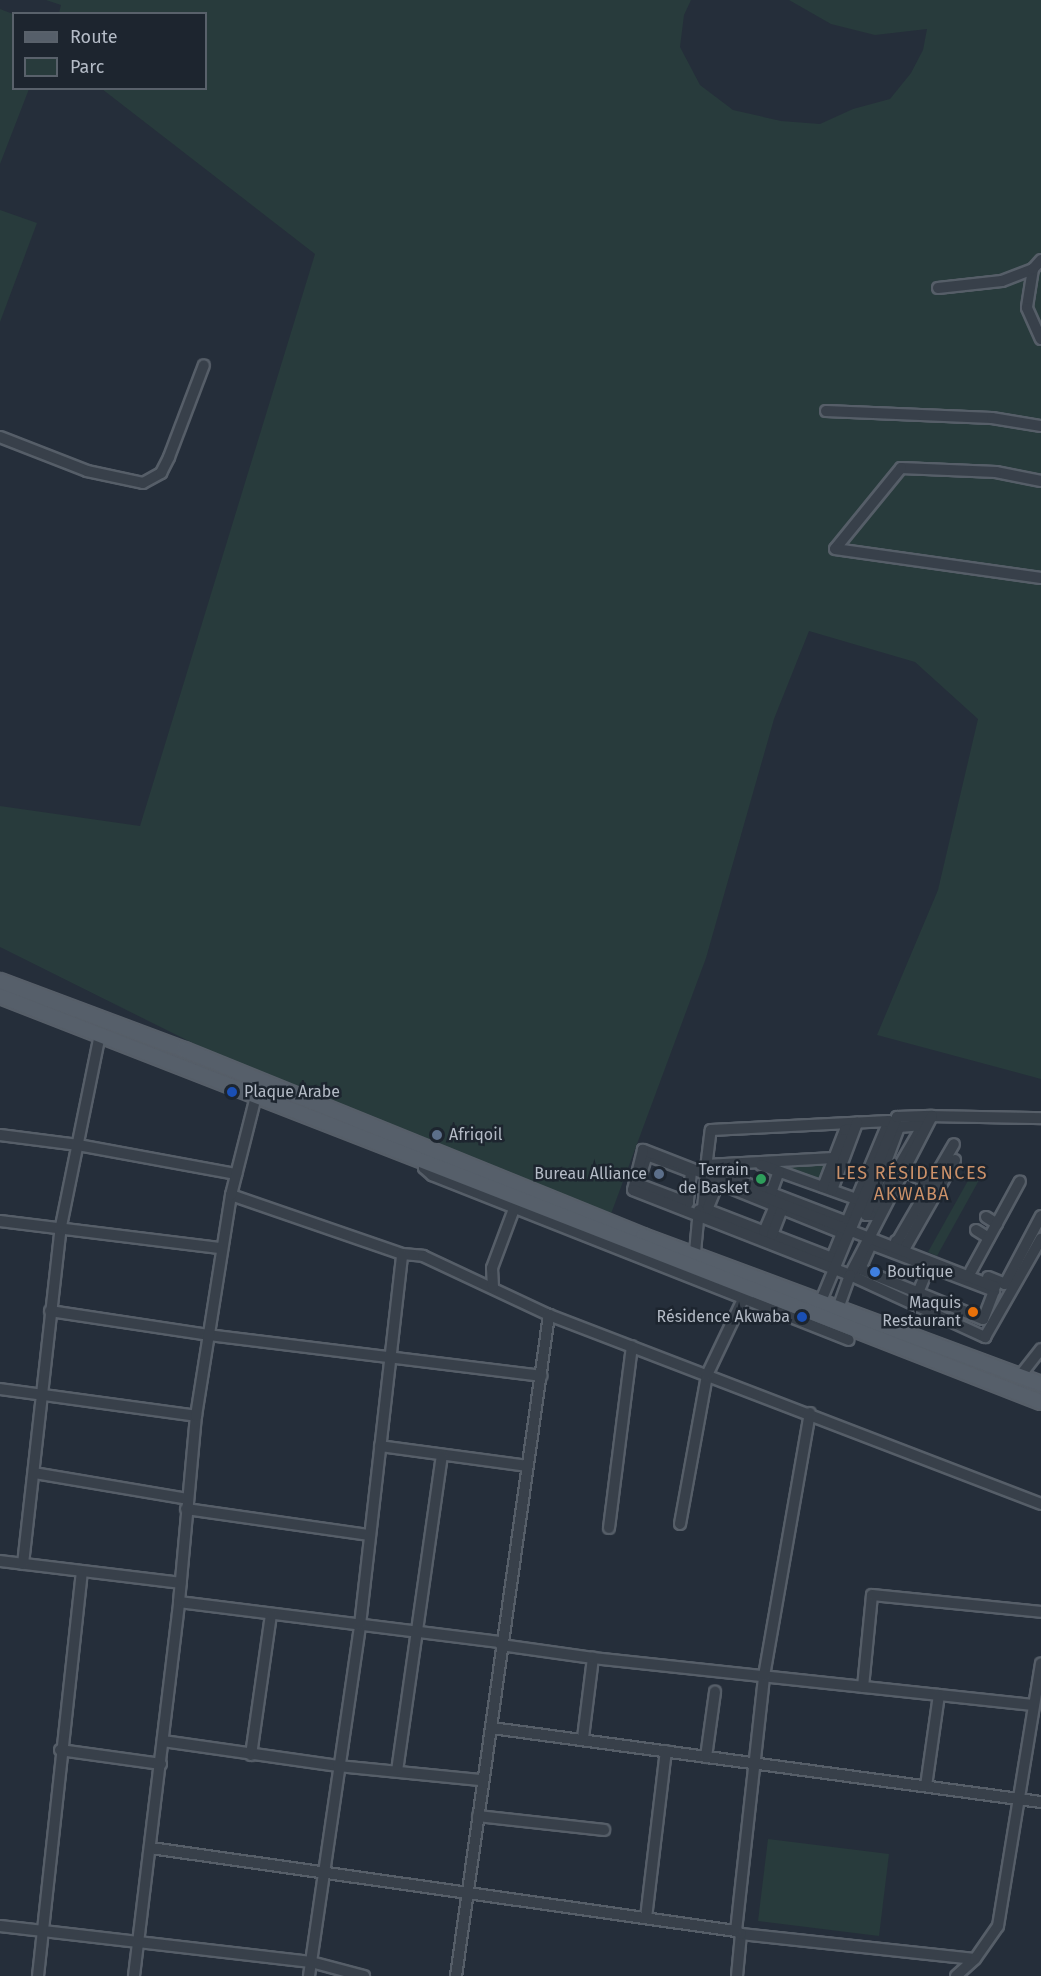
<!DOCTYPE html>
<html>
<head>
<meta charset="utf-8">
<style>
  body { margin:0 }
  #map { position:relative; width:1041px; height:1976px; overflow:hidden; background:#252e3a; font-family:"Fira Sans",sans-serif }
  div>[style] { position:absolute }
  .green>* { inset:0; background:#283b3c }
  .roads { filter:drop-shadow(2px 0 #565e68) drop-shadow(-2px 0 #565e68) drop-shadow(0 2px #565e68) drop-shadow(0 -2px #565e68) }
  .minor>* { height:10px; margin:-5px; padding:0 5px; transform-origin:5px; border-radius:5px; background:#38404a }
  .major>* { height:14px; margin:-7px; padding:0 7px; transform-origin:7px; border-radius:7px; background:#565f6a }
  .dots>* { width:16px; height:16px; translate:-50% -50%; box-sizing:border-box; border:3px solid #1d252f; border-radius:50% }
  span { translate:-50% -50%; white-space:nowrap; text-align:center; line-height:1.15; -webkit-text-stroke:5px #1d252f; paint-order:stroke }
  .poi-label { font-size:16px; color:#b4bbc6 }
  .left { translate:0 -50%; text-align:left }
  .right { translate:-100% -50%; text-align:right }
  .neighbourhood-label { font-size:18px; color:#cc9169; letter-spacing:1.5px }
  .legend { position:absolute; left:12px; top:12px; width:195px; height:78px; box-sizing:border-box; background:#1d252f; border:2px solid #59616b; margin:0; padding:8px 10px; list-style:none; font-size:18px; color:#b4bbc6 }
  .legend li { display:flex; align-items:center; gap:12px; height:30px }
  .legend b { width:30px; border:2px solid #59616b }
</style>
</head>
<body>
<div id="map">
  <div class="green">
    <i style="clip-path:polygon(46px 0,691px 0,684px 15px,680px 47px,700px 85px,733px 110px,781px 121px,820px 124px,853px 109px,890px 99px,911px 73px,923px 50px,927px 29px,875px 35px,831px 24px,789px 0,1041px 0,1041px 1079px,877px 1035px,938px 890px,978px 719px,915px 662px,809px 631px,774px 719px,706px 958px,608px 1222px,297px 1095px,0 947px,0 806px,140px 826px,315px 254px,102px 89px,206px 88px,206px 14px,59px 13px,61px 5px)"></i>
    <i style="clip-path:polygon(0 9px,13px 14px,14px 88px,29px 89px,0 164px)"></i>
    <i style="clip-path:polygon(0 210px,37px 223px,0 322px)"></i>
    <i style="clip-path:polygon(831px 1161px,822px 1186px,771px 1166px)"></i>
    <i style="clip-path:polygon(975px 1168px,983px 1173px,937px 1256px,928px 1252px)"></i>
    <i style="clip-path:polygon(768px 1839px,889px 1854px,879px 1936px,758px 1921px)"></i>
  </div>
  <div class="roads">
    <div class="minor">
      <i style="left:1033px;top:269px;width:39px;rotate:99deg"></i>
      <i style="left:1027px;top:308px;width:34px;rotate:66deg"></i>
      <i style="left:938px;top:288px;width:64px;rotate:-6.2deg"></i>
      <i style="left:1002px;top:281px;width:33px;rotate:-21deg"></i>
      <i style="left:1033px;top:269px;width:12px;rotate:-48deg"></i>
      <i style="left:826px;top:411px;width:166px;rotate:2.4deg"></i>
      <i style="left:992px;top:418px;width:50px;rotate:9.3deg"></i>
      <i style="left:0;top:437px;width:93px;rotate:21.3deg"></i>
      <i style="left:87px;top:471px;width:57px;rotate:12.1deg"></i>
      <i style="left:143px;top:483px;width:21px;rotate:-29deg"></i>
      <i style="left:161px;top:473px;width:18px;rotate:-63deg"></i>
      <i style="left:169px;top:457px;width:98px;rotate:-69.2deg"></i>
      <i style="left:1041px;top:481px;width:46px;rotate:-168.7deg"></i>
      <i style="left:996px;top:472px;width:95px;rotate:-177.6deg"></i>
      <i style="left:901px;top:468px;width:104px;rotate:129.2deg"></i>
      <i style="left:835px;top:549px;width:208px;rotate:8deg"></i>
      <i style="left:932px;top:1116px;width:109px;rotate:1.1deg"></i>
      <i style="left:889px;top:1121px;width:109px;rotate:112.6deg"></i>
      <i style="left:847px;top:1222px;width:151px;rotate:-159deg"></i>
      <i style="left:706px;top:1168px;width:38px;rotate:-83deg"></i>
      <i style="left:711px;top:1130px;width:178px;rotate:-2.9deg"></i>
      <i style="left:923px;top:1125px;width:104px;rotate:120deg"></i>
      <i style="left:871px;top:1215px;width:5px;rotate:180deg"></i>
      <i style="left:866px;top:1215px;width:94px;rotate:-69.4deg"></i>
      <i style="left:899px;top:1127px;width:24px;rotate:-5deg"></i>
      <i style="left:0;top:1135px;width:79px;rotate:7.3deg"></i>
      <i style="left:78px;top:1145px;width:161px;rotate:10.4deg"></i>
      <i style="left:647px;top:1155px;width:47px;rotate:21.1deg"></i>
      <i style="left:691px;top:1172px;width:31px;rotate:96deg"></i>
      <i style="left:688px;top:1203px;width:53px;rotate:-159.2deg"></i>
      <i style="left:638px;top:1184px;width:30px;rotate:-73deg"></i>
      <i style="left:425px;top:1159px;width:9px;rotate:96deg"></i>
      <i style="left:424px;top:1168px;width:11px;rotate:41deg"></i>
      <i style="left:432px;top:1175px;width:448px;rotate:21.6deg"></i>
      <i style="left:706px;top:1165px;width:128px;rotate:-3.1deg"></i>
      <i style="left:761px;top:1165px;width:101px;rotate:19.7deg"></i>
      <i style="left:907px;top:1172px;width:27px;rotate:28deg"></i>
      <i style="left:706px;top:1178px;width:147px;rotate:22deg"></i>
      <i style="left:842px;top:1233px;width:27px;rotate:112deg"></i>
      <i style="left:832px;top:1258px;width:138px;rotate:-158.8deg"></i>
      <i style="left:703px;top:1208px;width:30px;rotate:-84deg"></i>
      <i style="left:823px;top:1187px;width:61px;rotate:-68.9deg"></i>
      <i style="left:845px;top:1130px;width:9px;rotate:-6deg"></i>
      <i style="left:832px;top:1190px;width:72px;rotate:-69.5deg"></i>
      <i style="left:771px;top:1193px;width:23px;rotate:-70deg"></i>
      <i style="left:231px;top:1195px;width:181px;rotate:19deg"></i>
      <i style="left:402px;top:1254px;width:21px;rotate:5deg"></i>
      <i style="left:423px;top:1256px;width:139px;rotate:25.1deg"></i>
      <i style="left:549px;top:1315px;width:527px;rotate:21.01deg"></i>
      <i style="left:707px;top:1210px;width:29px;rotate:-68deg"></i>
      <i style="left:986px;top:1217px;width:13px;rotate:32deg"></i>
      <i style="left:0;top:1221px;width:223px;rotate:7deg"></i>
      <i style="left:976px;top:1230px;width:15px;rotate:32deg"></i>
      <i style="left:764px;top:1232px;width:28px;rotate:-67deg"></i>
      <i style="left:772px;top:1235px;width:28px;rotate:-69deg"></i>
      <i style="left:896px;top:1241px;width:11px;rotate:27deg"></i>
      <i style="left:906px;top:1246px;width:99px;rotate:-60.3deg"></i>
      <i style="left:897px;top:1242px;width:113px;rotate:-59.8deg"></i>
      <i style="left:871px;top:1244px;width:132px;rotate:20.9deg"></i>
      <i style="left:994px;top:1291px;width:30px;rotate:111deg"></i>
      <i style="left:983px;top:1319px;width:133px;rotate:-157.9deg"></i>
      <i style="left:860px;top:1269px;width:27px;rotate:-66deg"></i>
      <i style="left:695px;top:1252px;width:42px;rotate:-84.6deg"></i>
      <i style="left:971px;top:1271px;width:102px;rotate:-61.4deg"></i>
      <i style="left:988px;top:1277px;width:18px;rotate:22deg"></i>
      <i style="left:1005px;top:1284px;width:77px;rotate:-62.1deg"></i>
      <i style="left:493px;top:1287px;width:19px;rotate:-93deg"></i>
      <i style="left:492px;top:1268px;width:63px;rotate:-69.6deg"></i>
      <i style="left:995px;top:1287px;width:378px;rotate:-158.7deg"></i>
      <i style="left:643px;top:1150px;width:41px;rotate:104deg"></i>
      <i style="left:633px;top:1190px;width:233px;rotate:21.4deg"></i>
      <i style="left:850px;top:1275px;width:149px;rotate:24.7deg"></i>
      <i style="left:985px;top:1337px;width:113px;rotate:-60.3deg"></i>
      <i style="left:918px;top:1293px;width:29px;rotate:-68deg"></i>
      <i style="left:818px;top:1308px;width:207px;rotate:-67.5deg"></i>
      <i style="left:897px;top:1117px;width:35px;rotate:-2deg"></i>
      <i style="left:932px;top:1116px;width:179px;rotate:117.3deg"></i>
      <i style="left:850px;top:1275px;width:41px;rotate:109.7deg"></i>
      <i style="left:50px;top:1311px;width:160px;rotate:8.6deg"></i>
      <i style="left:208px;top:1335px;width:336px;rotate:7deg"></i>
      <i style="left:1020px;top:1376px;width:34px;rotate:-52deg"></i>
      <i style="left:0;top:1389px;width:198px;rotate:7.8deg"></i>
      <i style="left:380px;top:1446px;width:148px;rotate:7.7deg"></i>
      <i style="left:34px;top:1473px;width:155px;rotate:9.6deg"></i>
      <i style="left:186px;top:1509px;width:184px;rotate:8.1deg"></i>
      <i style="left:680px;top:1524px;width:151px;rotate:-79.7deg"></i>
      <i style="left:707px;top:1375px;width:86px;rotate:-64.6deg"></i>
      <i style="left:609px;top:1528px;width:183px;rotate:-82.8deg"></i>
      <i style="left:0;top:1561px;width:182px;rotate:6.9deg"></i>
      <i style="left:23px;top:1564px;width:340px;rotate:-83.6deg"></i>
      <i style="left:61px;top:1226px;width:195px;rotate:-78.5deg"></i>
      <i style="left:179px;top:1602px;width:325px;rotate:7.1deg"></i>
      <i style="left:501px;top:1645px;width:93px;rotate:8deg"></i>
      <i style="left:863px;top:1687px;width:92px;rotate:-84.4deg"></i>
      <i style="left:872px;top:1595px;width:170px;rotate:5.7deg"></i>
      <i style="left:492px;top:1728px;width:554px;rotate:7.68deg"></i>
      <i style="left:583px;top:1738px;width:81px;rotate:-82.9deg"></i>
      <i style="left:593px;top:1658px;width:442px;rotate:6.1deg"></i>
      <i style="left:163px;top:1741px;width:177px;rotate:8.1deg"></i>
      <i style="left:338px;top:1766px;width:145px;rotate:5.6deg"></i>
      <i style="left:60px;top:1750px;width:102px;rotate:7.9deg"></i>
      <i style="left:251px;top:1755px;width:142px;rotate:-81.9deg"></i>
      <i style="left:706px;top:1757px;width:66px;rotate:-82.1deg"></i>
      <i style="left:397px;top:1771px;width:319px;rotate:-81.9deg"></i>
      <i style="left:926px;top:1786px;width:92px;rotate:-81.9deg"></i>
      <i style="left:478px;top:1816px;width:127px;rotate:6.3deg"></i>
      <i style="left:151px;top:1848px;width:591px;rotate:8.08deg"></i>
      <i style="left:646px;top:1918px;width:168px;rotate:-83.2deg"></i>
      <i style="left:0;top:1926px;width:313px;rotate:6.6deg"></i>
      <i style="left:311px;top:1962px;width:55px;rotate:14.8deg"></i>
      <i style="left:741px;top:1934px;width:235px;rotate:6.1deg"></i>
      <i style="left:38px;top:1976px;width:406px;rotate:-83.8deg"></i>
      <i style="left:134px;top:1976px;width:377px;rotate:-83.1deg"></i>
      <i style="left:179px;top:1602px;width:187px;rotate:-84.8deg"></i>
      <i style="left:196px;top:1416px;width:224px;rotate:-81deg"></i>
      <i style="left:231px;top:1195px;width:102px;rotate:-75.8deg"></i>
      <i style="left:309px;top:1976px;width:355px;rotate:-81.7deg"></i>
      <i style="left:360px;top:1625px;width:373px;rotate:-83.5deg"></i>
      <i style="left:456px;top:1976px;width:668px;rotate:-81.99deg"></i>
      <i style="left:737px;top:1976px;width:42px;rotate:-84.6deg"></i>
      <i style="left:741px;top:1934px;width:6px;rotate:-149deg"></i>
      <i style="left:736px;top:1931px;width:257px;rotate:-83.7deg"></i>
      <i style="left:764px;top:1676px;width:267px;rotate:-80.1deg"></i>
      <i style="left:956px;top:1976px;width:25px;rotate:-42deg"></i>
      <i style="left:975px;top:1959px;width:40px;rotate:-55.1deg"></i>
      <i style="left:998px;top:1926px;width:266px;rotate:-80.7deg"></i>
    </div>
    <div class="major">
      <i style="left:0;top:981px;width:197px;rotate:20.5deg"></i>
      <i style="left:185px;top:1050px;width:494px;rotate:22.1deg"></i>
      <i style="left:643px;top:1236px;width:425px;rotate:20.4deg"></i>
      <i style="left:0;top:996px;width:1117px;rotate:21.31deg"></i>
    </div>
  </div>
  <div class="dots">
    <i style="left:232px;top:1092px;background:#1a4fb4"></i>
    <i style="left:437px;top:1135px;background:#5c6f8a"></i>
    <i style="left:659px;top:1174px;background:#5c6f8a"></i>
    <i style="left:761px;top:1179px;background:#2e9e5b"></i>
    <i style="left:875px;top:1272px;background:#3f7fe0"></i>
    <i style="left:973px;top:1312px;background:#e8710a"></i>
    <i style="left:802px;top:1317px;background:#1a4fb4"></i>
  </div>
  <div class="poi-label">
    <span class="left" style="left:244px;top:1092px">Plaque Arabe</span>
    <span class="left" style="left:449px;top:1135px">Afriqoil</span>
    <span class="right" style="left:749px;top:1179px">Terrain<br>de Basket</span>
    <span class="right" style="left:647px;top:1174px">Bureau Alliance</span>
    <span class="left" style="left:887px;top:1272px">Boutique</span>
    <span class="right" style="left:961px;top:1312px">Maquis<br>Restaurant</span>
    <span class="right" style="left:790px;top:1317px">Résidence Akwaba</span>
  </div>
  <div class="neighbourhood-label">
    <span style="left:912px;top:1184px">LES RÉSIDENCES<br>AKWABA</span>
  </div>
  <ul class="legend">
  <li><b style="height:8px;background:#565f6a"></b>Route</li>
  <li><b style="height:16px;background:#283b3c"></b>Parc</li>
  </ul>
</div>
</body>
</html>
